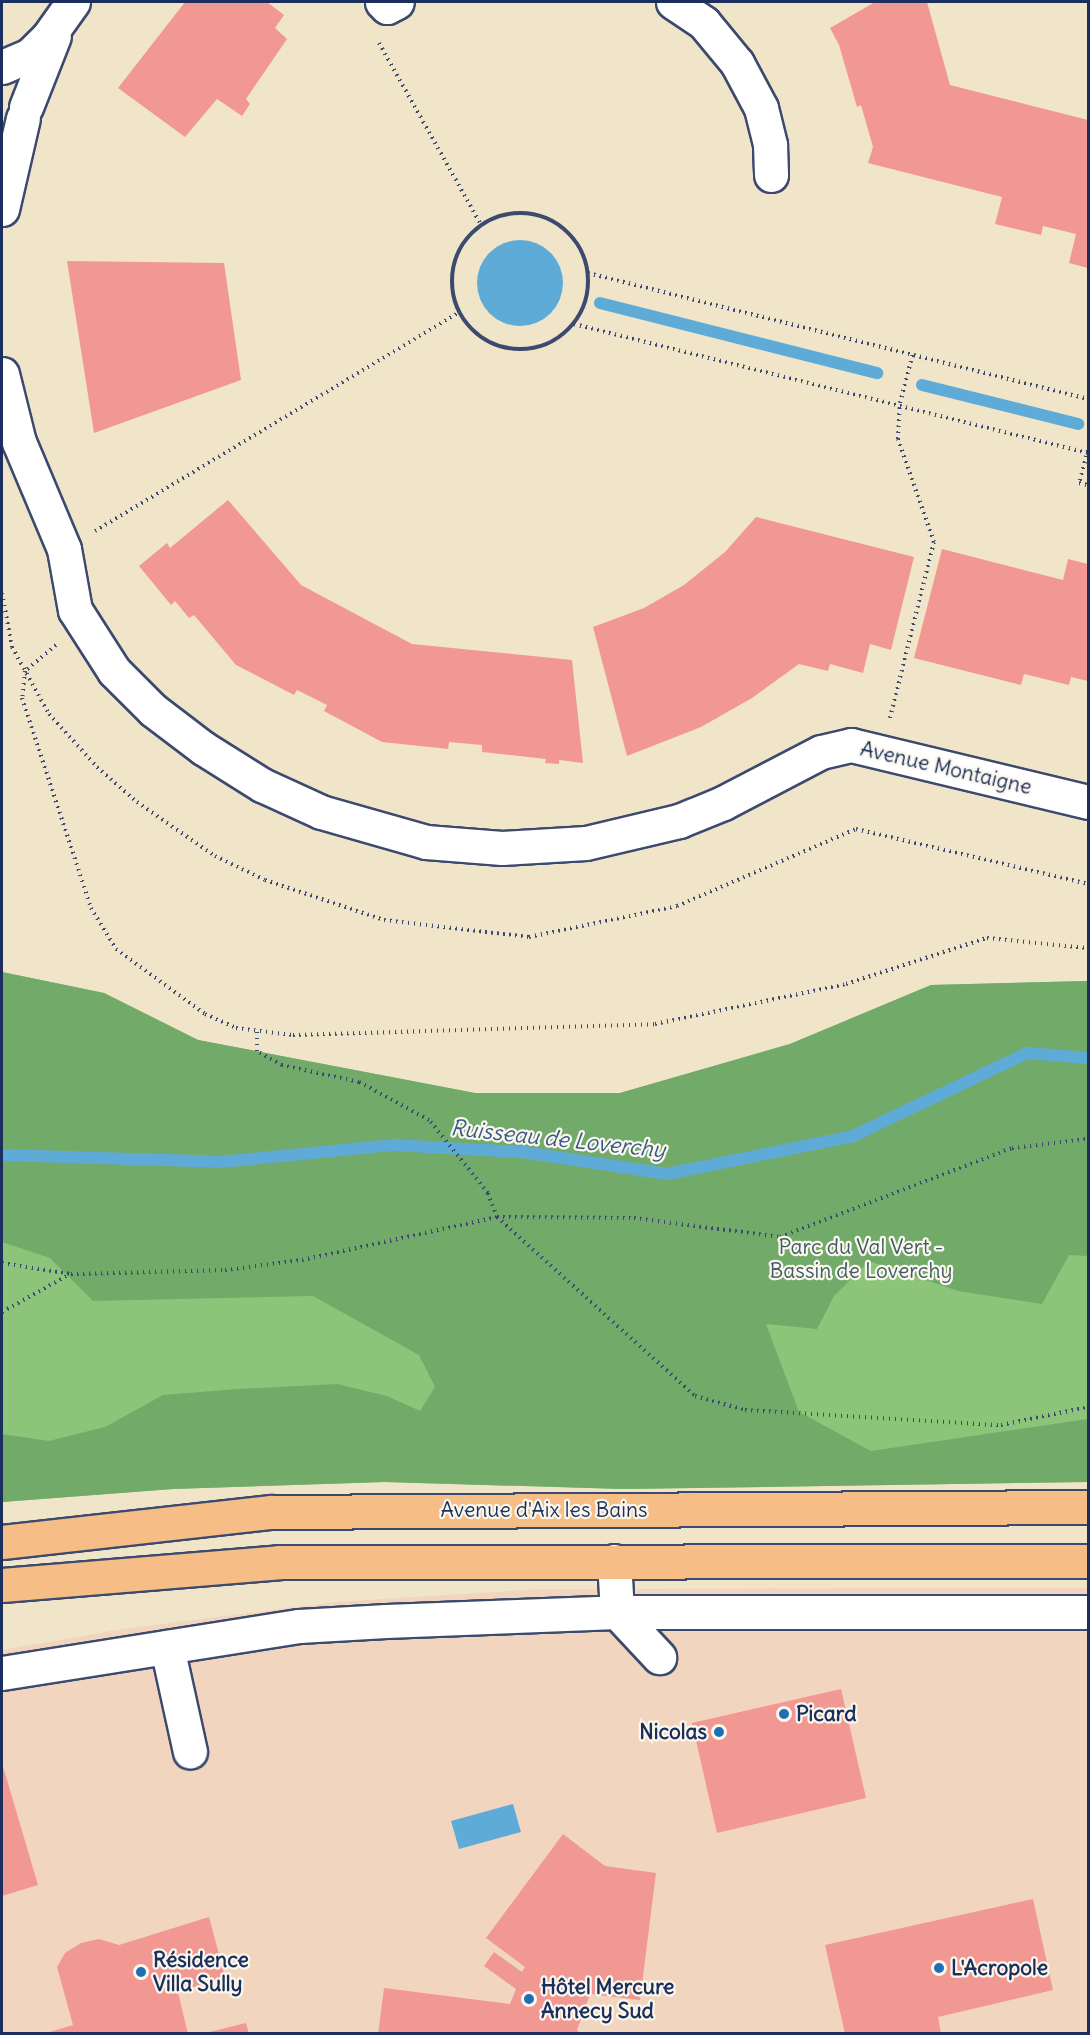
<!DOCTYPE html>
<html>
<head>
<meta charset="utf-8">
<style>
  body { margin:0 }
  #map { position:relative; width:1090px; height:2035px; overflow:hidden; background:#f1e5c9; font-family:Delius,sans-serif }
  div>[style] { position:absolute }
  .built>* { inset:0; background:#f2d5be }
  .green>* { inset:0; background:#8cc579 }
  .forest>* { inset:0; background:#71aa69 }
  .water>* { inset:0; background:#5fabd8 }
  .round { border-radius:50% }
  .stream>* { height:12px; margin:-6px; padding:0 6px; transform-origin:6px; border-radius:6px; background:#5fabd8 }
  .building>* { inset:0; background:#f29892 }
  .path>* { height:4px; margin-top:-2px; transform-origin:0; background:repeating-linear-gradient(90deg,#3b4a6e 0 1.5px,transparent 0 6px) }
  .path>.ring { margin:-2px; padding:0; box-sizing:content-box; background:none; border:4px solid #3b4a6e; border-radius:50% }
  .roads { filter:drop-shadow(2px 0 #3b4a6e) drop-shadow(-2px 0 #3b4a6e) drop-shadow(0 2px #3b4a6e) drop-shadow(0 -2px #3b4a6e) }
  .minor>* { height:33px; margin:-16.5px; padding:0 16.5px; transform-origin:16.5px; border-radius:16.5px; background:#fff }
  .major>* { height:33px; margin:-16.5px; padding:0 16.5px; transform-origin:16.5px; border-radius:16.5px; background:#f6be86 }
  .dots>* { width:16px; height:16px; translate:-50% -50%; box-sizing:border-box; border:3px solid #fbf7ec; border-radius:50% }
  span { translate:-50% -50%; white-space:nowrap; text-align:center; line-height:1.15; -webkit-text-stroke:4.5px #fbf7ec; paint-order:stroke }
  .street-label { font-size:21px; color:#1b2f5e }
  .park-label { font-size:21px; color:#3d5c66 }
  .poi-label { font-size:21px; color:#1b2f5e; font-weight:700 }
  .left { translate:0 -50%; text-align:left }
  .right { translate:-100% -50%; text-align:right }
  .water-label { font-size:22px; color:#335a89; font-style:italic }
  .frame { position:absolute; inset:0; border:3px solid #1b2f5e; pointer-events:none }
</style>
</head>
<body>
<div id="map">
  <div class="built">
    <i style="clip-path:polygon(1088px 1588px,1088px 2033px,2px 2034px,2px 1650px,122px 1629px,336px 1602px,541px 1589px)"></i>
  </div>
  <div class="green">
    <i style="clip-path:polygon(2px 972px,104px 993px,198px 1040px,475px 1093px,620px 1093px,790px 1044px,931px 985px,1088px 981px,1088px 1482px,623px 1489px,385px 1482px,173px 1489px,2px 1502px)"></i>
  </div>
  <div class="forest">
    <i style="clip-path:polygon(2px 972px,104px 993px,198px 1040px,475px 1093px,620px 1093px,790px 1044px,931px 985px,1088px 981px,1088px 1256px,1069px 1255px,1042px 1304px,958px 1291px,869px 1261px,834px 1296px,817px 1329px,766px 1324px,799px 1412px,871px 1451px,1088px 1419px,1088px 1482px,623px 1489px,385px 1482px,173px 1489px,2px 1502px,2px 1434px,49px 1441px,105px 1427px,163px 1395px,237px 1389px,337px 1384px,387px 1396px,420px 1411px,435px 1387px,419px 1355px,313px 1296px,93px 1301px,50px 1258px,2px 1242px)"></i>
  </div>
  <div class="water">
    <i class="round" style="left:477px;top:240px;width:86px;height:86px"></i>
    <i style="clip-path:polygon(513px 1804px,521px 1832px,459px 1849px,451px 1821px)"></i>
  </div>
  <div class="stream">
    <i style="left:600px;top:303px;width:286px;rotate:14.2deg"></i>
    <i style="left:922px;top:385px;width:161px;rotate:14deg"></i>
    <i style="left:2px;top:1155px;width:218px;rotate:1.8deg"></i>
    <i style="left:220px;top:1162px;width:173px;rotate:-5.6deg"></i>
    <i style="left:392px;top:1145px;width:130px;rotate:3.1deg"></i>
    <i style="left:522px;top:1152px;width:147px;rotate:8.6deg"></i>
    <i style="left:667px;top:1174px;width:190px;rotate:-11.5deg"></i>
    <i style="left:853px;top:1136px;width:193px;rotate:-25.5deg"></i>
    <i style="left:1027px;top:1053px;width:61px;rotate:4.7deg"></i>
  </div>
  <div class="building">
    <i style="clip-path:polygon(185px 2px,267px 2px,284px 15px,275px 28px,287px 39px,246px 99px,250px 104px,242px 116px,217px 99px,185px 137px,118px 88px)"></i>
    <i style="clip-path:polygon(875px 2px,927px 2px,950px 85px,1088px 120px,1088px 268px,1069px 263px,1076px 234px,1043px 226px,1041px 235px,995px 224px,1002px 197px,868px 163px,873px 147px,861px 105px,857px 107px,839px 45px,830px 28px)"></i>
    <i style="clip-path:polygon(67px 261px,224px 263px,241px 380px,94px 433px)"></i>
    <i style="clip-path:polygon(228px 500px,301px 585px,412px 644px,572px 660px,583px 763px,559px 760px,559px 764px,545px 763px,546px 759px,482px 752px,482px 745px,449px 742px,448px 749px,382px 742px,324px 711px,327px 705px,297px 690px,294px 695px,236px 665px,194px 615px,189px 618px,175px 601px,171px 605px,139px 566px,167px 543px,170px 548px)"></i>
    <i style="clip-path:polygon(756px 517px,914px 557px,891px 650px,870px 644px,863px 673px,830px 664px,828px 671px,799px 664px,752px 698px,701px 727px,627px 756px,593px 627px,644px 608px,684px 585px,725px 552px)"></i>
    <i style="clip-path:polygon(942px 549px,1063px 580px,1068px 559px,1088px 564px,1088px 681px,1071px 677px,1069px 685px,1024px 674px,1021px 685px,914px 658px)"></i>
    <i style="clip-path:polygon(841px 1689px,866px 1798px,717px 1833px,692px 1723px)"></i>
    <i style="clip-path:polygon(2px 1763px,38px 1885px,2px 1896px)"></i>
    <i style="clip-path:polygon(563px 1834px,605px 1866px,656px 1873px,640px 2000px,590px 1994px,577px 2030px,581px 2034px,378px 2034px,384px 1988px,510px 2004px,516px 1989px,484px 1966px,494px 1952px,522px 1972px,525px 1967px,486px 1938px)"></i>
    <i style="clip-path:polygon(1033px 1899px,1053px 1990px,938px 2017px,941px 2034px,845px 2034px,825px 1945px)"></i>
    <i style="clip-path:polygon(209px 1917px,225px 1977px,178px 1992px,188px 2034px,43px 2034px,73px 2025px,57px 1967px,65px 1953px,81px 1943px,99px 1939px,119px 1945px)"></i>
    <i style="clip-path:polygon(246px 2023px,249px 2034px,205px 2034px,205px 2033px)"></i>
  </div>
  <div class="path">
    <i style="left:379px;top:43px;width:209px;rotate:60.7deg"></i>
    <i class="ring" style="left:452px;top:213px;width:132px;height:132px"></i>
    <i style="left:588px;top:273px;width:516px;rotate:14.14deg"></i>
    <i style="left:574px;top:324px;width:530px;rotate:14.09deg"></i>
    <i style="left:1088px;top:450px;width:34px;rotate:105deg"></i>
    <i style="left:1079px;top:483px;width:9px;rotate:13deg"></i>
    <i style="left:95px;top:531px;width:425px;rotate:-31deg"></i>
    <i style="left:2px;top:593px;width:55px;rotate:79.5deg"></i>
    <i style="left:12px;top:647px;width:77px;rotate:61.1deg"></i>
    <i style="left:49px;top:714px;width:72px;rotate:47.8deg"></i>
    <i style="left:97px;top:767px;width:53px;rotate:41.2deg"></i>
    <i style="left:137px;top:802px;width:95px;rotate:34.7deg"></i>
    <i style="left:215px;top:856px;width:55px;rotate:25.6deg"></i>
    <i style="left:265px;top:880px;width:126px;rotate:18.6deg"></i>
    <i style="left:384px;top:920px;width:146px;rotate:6.7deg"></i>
    <i style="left:529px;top:937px;width:151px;rotate:-11.8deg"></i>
    <i style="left:677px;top:906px;width:195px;rotate:-23.3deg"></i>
    <i style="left:856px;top:829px;width:238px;rotate:13.3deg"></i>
    <i style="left:56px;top:645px;width:40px;rotate:140deg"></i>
    <i style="left:25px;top:671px;width:27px;rotate:96deg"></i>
    <i style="left:22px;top:698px;width:221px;rotate:71.8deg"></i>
    <i style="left:91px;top:908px;width:48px;rotate:58.6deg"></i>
    <i style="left:116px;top:949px;width:110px;rotate:36.1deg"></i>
    <i style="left:205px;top:1014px;width:34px;rotate:24deg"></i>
    <i style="left:236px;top:1028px;width:57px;rotate:7deg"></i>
    <i style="left:293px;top:1035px;width:362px;rotate:-1.7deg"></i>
    <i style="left:655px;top:1024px;width:195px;rotate:-11.8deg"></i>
    <i style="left:846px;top:984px;width:148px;rotate:-18.1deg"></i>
    <i style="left:987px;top:938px;width:101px;rotate:5.7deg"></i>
    <i style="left:890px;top:718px;width:181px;rotate:-76deg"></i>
    <i style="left:934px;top:542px;width:109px;rotate:-109.3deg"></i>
    <i style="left:898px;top:439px;width:36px;rotate:-87deg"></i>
    <i style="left:900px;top:403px;width:52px;rotate:-75.4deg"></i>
    <i style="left:497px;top:1217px;width:267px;rotate:42.1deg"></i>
    <i style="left:695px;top:1396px;width:52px;rotate:15.6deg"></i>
    <i style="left:745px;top:1410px;width:256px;rotate:3.4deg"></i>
    <i style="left:1001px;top:1425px;width:89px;rotate:-11.7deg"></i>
    <i style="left:497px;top:1217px;width:137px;rotate:0.4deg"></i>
    <i style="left:634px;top:1218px;width:147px;rotate:7.4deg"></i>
    <i style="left:780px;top:1237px;width:248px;rotate:-21deg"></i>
    <i style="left:1012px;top:1148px;width:77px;rotate:-6.8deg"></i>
    <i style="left:2px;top:1263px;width:70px;rotate:9.1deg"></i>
    <i style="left:71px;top:1274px;width:154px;rotate:-1.5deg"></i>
    <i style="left:225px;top:1270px;width:78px;rotate:-7.4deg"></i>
    <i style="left:302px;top:1260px;width:200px;rotate:-12.4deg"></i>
    <i style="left:497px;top:1217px;width:26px;rotate:-111deg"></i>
    <i style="left:488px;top:1193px;width:94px;rotate:-128.9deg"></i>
    <i style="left:429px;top:1120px;width:80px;rotate:-151.5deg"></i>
    <i style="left:359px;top:1082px;width:79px;rotate:-167.6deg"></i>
    <i style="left:282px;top:1065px;width:29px;rotate:-151deg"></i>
    <i style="left:257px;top:1051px;width:19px;rotate:-90deg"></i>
    <i style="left:2px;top:1312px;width:78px;rotate:-29.2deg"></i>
  </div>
  <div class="roads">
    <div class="minor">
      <i style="left:382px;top:2px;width:7px;rotate:45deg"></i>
      <i style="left:387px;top:7px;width:11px;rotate:-27deg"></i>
      <i style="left:673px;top:2px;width:37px;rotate:34deg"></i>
      <i style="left:704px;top:23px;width:52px;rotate:50.5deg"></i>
      <i style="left:737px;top:63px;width:51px;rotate:61.9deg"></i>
      <i style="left:761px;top:108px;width:38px;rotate:76deg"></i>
      <i style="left:770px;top:145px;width:30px;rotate:88deg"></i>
      <i style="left:2px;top:67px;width:30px;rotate:-23deg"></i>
      <i style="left:30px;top:55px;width:25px;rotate:-45deg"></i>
      <i style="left:48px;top:37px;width:43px;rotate:-54.5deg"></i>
      <i style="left:26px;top:107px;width:76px;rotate:-68.5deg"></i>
      <i style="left:2px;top:209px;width:93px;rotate:-77deg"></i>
      <i style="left:2px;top:374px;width:70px;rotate:76deg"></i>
      <i style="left:19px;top:442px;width:116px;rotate:67.2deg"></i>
      <i style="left:64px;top:549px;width:62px;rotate:79.8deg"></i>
      <i style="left:75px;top:610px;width:72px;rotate:57.4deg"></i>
      <i style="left:114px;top:671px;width:55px;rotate:45deg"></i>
      <i style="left:153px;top:710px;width:63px;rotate:37.2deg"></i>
      <i style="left:203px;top:748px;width:70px;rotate:32.1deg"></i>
      <i style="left:262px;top:785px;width:65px;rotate:24.6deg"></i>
      <i style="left:321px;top:812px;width:109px;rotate:15.9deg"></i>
      <i style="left:426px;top:842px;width:76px;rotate:4.5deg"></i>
      <i style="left:502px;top:848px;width:84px;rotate:-3.4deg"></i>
      <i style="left:586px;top:843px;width:96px;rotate:-13.3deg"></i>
      <i style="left:679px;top:821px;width:48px;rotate:-22.2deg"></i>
      <i style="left:723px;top:803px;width:110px;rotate:-27.5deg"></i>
      <i style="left:821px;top:752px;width:31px;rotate:-13deg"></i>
      <i style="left:851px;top:745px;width:244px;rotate:13.5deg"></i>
      <i style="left:614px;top:1561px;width:51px;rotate:86.6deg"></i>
      <i style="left:617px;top:1612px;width:62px;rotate:47deg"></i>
      <i style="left:167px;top:1647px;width:107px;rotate:77.6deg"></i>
      <i style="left:2px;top:1673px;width:301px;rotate:-9deg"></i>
      <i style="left:299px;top:1626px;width:87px;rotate:-3.3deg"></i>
      <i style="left:386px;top:1621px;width:231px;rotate:-2.2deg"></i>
      <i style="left:617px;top:1612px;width:471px"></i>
    </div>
    <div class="major">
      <i style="left:2px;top:1542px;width:271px;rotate:-6.4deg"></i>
      <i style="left:271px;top:1512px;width:817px;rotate:-0.35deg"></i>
      <i style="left:2px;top:1585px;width:278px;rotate:-4.7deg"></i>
      <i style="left:279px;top:1562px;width:809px;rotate:-0.07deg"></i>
    </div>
  </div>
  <div class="dots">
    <i style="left:784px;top:1714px;background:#1f6fb2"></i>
    <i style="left:719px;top:1732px;background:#1f6fb2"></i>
    <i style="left:939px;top:1968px;background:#1f6fb2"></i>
    <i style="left:141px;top:1972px;background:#1f6fb2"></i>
    <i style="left:529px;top:1999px;background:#1f6fb2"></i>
  </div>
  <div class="street-label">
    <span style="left:946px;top:768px;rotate:13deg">Avenue Montaigne</span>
    <span style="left:544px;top:1510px">Avenue d'Aix les Bains</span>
  </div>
  <div class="park-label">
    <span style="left:861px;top:1259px">Parc du Val Vert -<br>Bassin de Loverchy</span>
  </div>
  <div class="poi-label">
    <span class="left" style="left:796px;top:1714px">Picard</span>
    <span class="right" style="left:707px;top:1732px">Nicolas</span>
    <span class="left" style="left:153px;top:1972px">Résidence<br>Villa Sully</span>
    <span class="left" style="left:951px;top:1968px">L'Acropole</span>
    <span class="left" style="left:541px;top:1999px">Hôtel Mercure<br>Annecy Sud</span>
  </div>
  <div class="water-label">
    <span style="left:558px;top:1139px;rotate:6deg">Ruisseau de Loverchy</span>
  </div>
  <div class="frame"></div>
</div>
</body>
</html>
